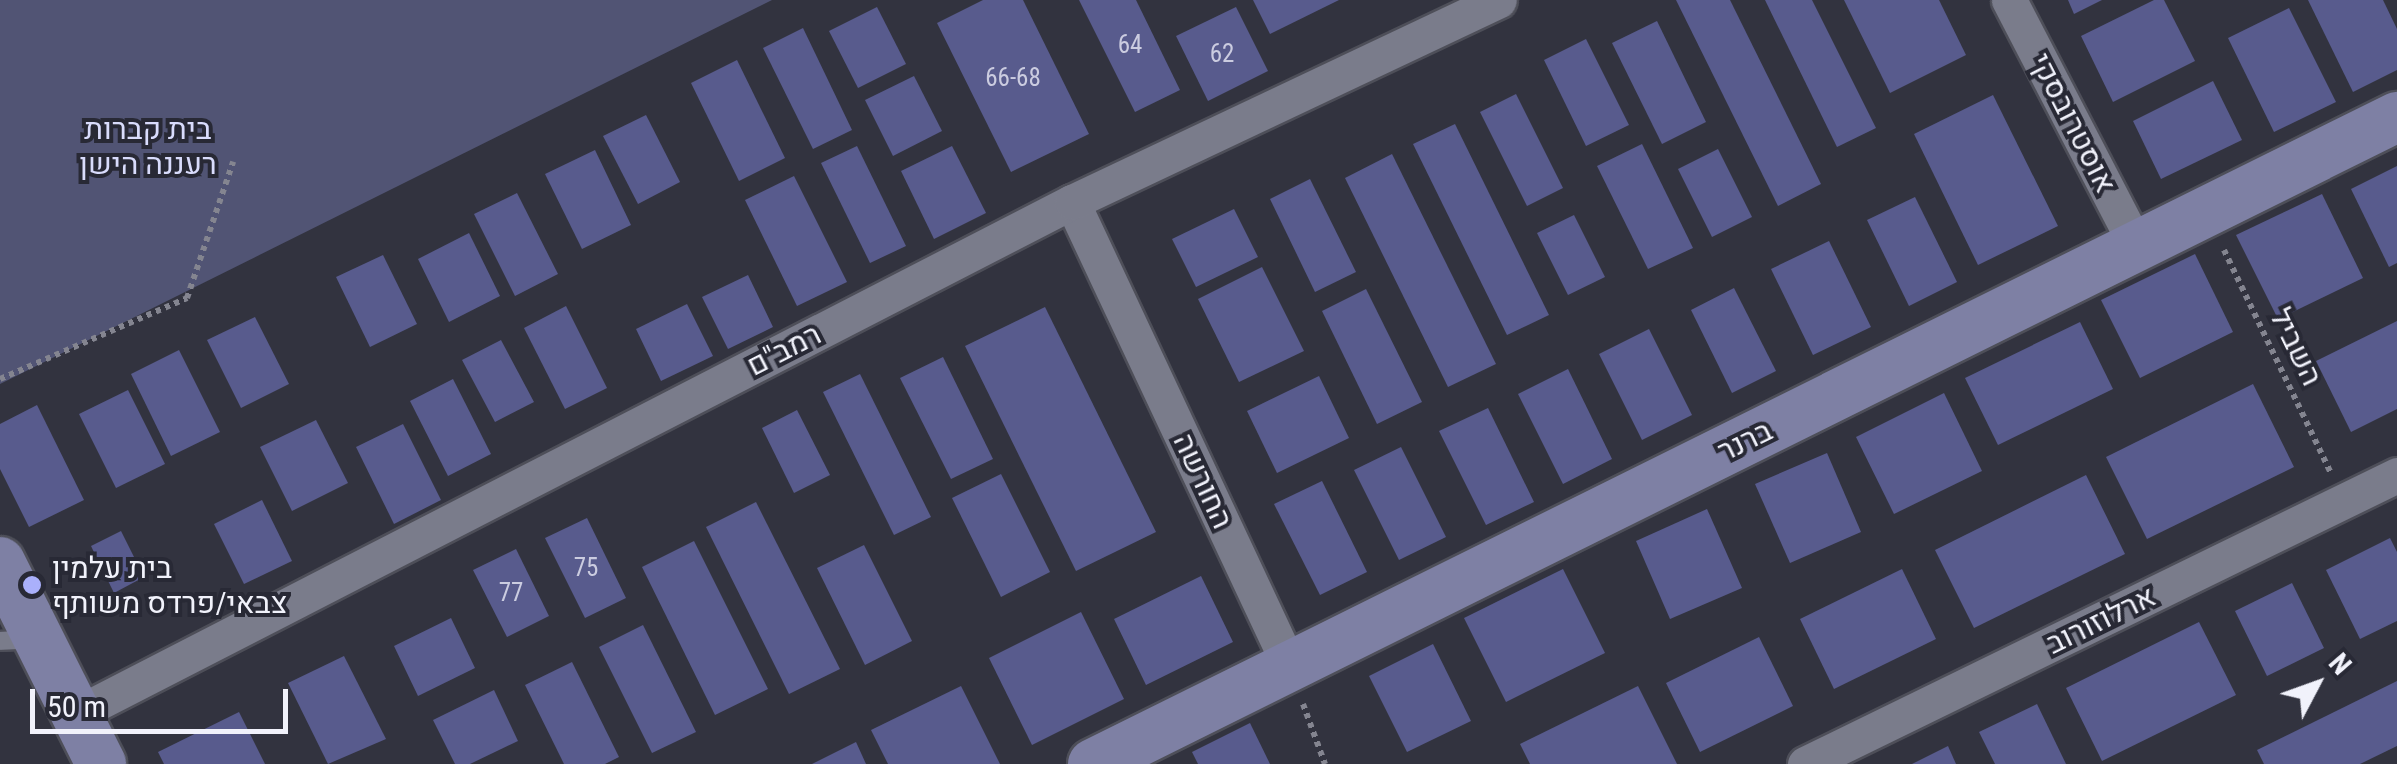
<!DOCTYPE html>
<html>
<head>
<meta charset="utf-8">
<style>
  body { margin:0 }
  #map { position:relative; width:2397px; height:764px; overflow:hidden; background:#32333f; font-family:"Roboto Condensed",Heebo,sans-serif }
  div>[style] { position:absolute }
  .green>* { inset:0; background:#515474 }
  .building>* { inset:0; background:#585b8d }
  .path>* { height:6px; margin-top:-3px; transform-origin:0; background:repeating-linear-gradient(90deg,#848590 0 5px,transparent 0 10px) }
  .roads { filter:drop-shadow(2px 0 #4e4f59) drop-shadow(-2px 0 #4e4f59) drop-shadow(0 2px #4e4f59) drop-shadow(0 -2px #4e4f59) }
  .lane>* { height:18px; margin:-9px; padding:0 9px; transform-origin:9px; border-radius:9px; background:#7a7c8b }
  .street>* { height:35px; margin:-17.5px; padding:0 17.5px; transform-origin:17.5px; border-radius:17.5px; background:#7a7c8b }
  .secondary>* { height:50px; margin:-25px; padding:0 25px; transform-origin:25px; border-radius:25px; background:#7e80a4 }
  .dots>* { width:28px; height:28px; translate:-50% -50%; box-sizing:border-box; border:5px solid #282935; border-radius:50% }
  span { translate:-50% -50%; white-space:nowrap; text-align:center; line-height:1.15; -webkit-text-stroke:8px #282935; paint-order:stroke }
  .number-label { font-size:25px; color:#cbcce0 }
  .number-label span { -webkit-text-stroke-width:0 }
  .street-label { font-size:30px; color:#f1f2fb }
  .park-label { font-size:30px; color:#d9dcfc }
  .poi-label { font-size:30px; color:#f1f2fb }
  .left { translate:0 -50%; text-align:left }
  .north { position:absolute; left:2267px; top:634px; width:100px; height:100px; -webkit-text-stroke:8px #282935; paint-order:stroke; rotate:49deg; font-size:28px; font-weight:700; line-height:40px; text-align:center; color:#f1f2fb }
  .north::after { content:''; display:block; margin:auto; width:35px; height:45px; background:#f1f2fb; clip-path:polygon(50% 0,100% 100%,50% 72%,0 100%) }
  .scale { position:absolute; left:30px; top:689px; width:258px; height:45px; box-sizing:border-box; border:5px solid #f1f2fb; border-top:0; padding-left:12px; font-size:30px; line-height:35px; white-space:nowrap; color:#f1f2fb; -webkit-text-stroke:8px #282935; paint-order:stroke }
</style>
</head>
<body>
<div id="map">
  <div class="green">
    <i style="clip-path:polygon(0 0,772px 0,0 384px)"></i>
  </div>
  <div class="building">
    <i style="clip-path:polygon(983px 0,1023px 0,1089px 134px,1011px 172px,937px 23px)"></i>
    <i style="clip-path:polygon(1079px 0,1136px 0,1180px 90px,1135px 112px)"></i>
    <i style="clip-path:polygon(1253px 0,1339px 0,1270px 34px)"></i>
    <i style="clip-path:polygon(1676px 0,1730px 0,1821px 184px,1778px 206px)"></i>
    <i style="clip-path:polygon(1765px 0,1812px 0,1876px 128px,1837px 147px)"></i>
    <i style="clip-path:polygon(1844px 0,1939px 0,1966px 55px,1890px 93px)"></i>
    <i style="clip-path:polygon(2068px 0,2102px 0,2074px 14px)"></i>
    <i style="clip-path:polygon(2154px 0,2164px 0,2195px 61px,2113px 102px,2081px 36px)"></i>
    <i style="clip-path:polygon(2308px 0,2383px 0,2397px 29px,2397px 70px,2353px 92px)"></i>
    <i style="clip-path:polygon(877px 7px,906px 64px,858px 88px,829px 31px)"></i>
    <i style="clip-path:polygon(1236px 7px,1268px 71px,1208px 101px,1176px 36px)"></i>
    <i style="clip-path:polygon(2289px 8px,2336px 102px,2274px 132px,2228px 38px)"></i>
    <i style="clip-path:polygon(1657px 21px,1706px 122px,1662px 144px,1612px 43px)"></i>
    <i style="clip-path:polygon(803px 28px,852px 130px,813px 149px,763px 48px)"></i>
    <i style="clip-path:polygon(1586px 39px,1629px 125px,1586px 146px,1544px 60px)"></i>
    <i style="clip-path:polygon(737px 60px,785px 158px,739px 181px,691px 83px)"></i>
    <i style="clip-path:polygon(914px 76px,942px 131px,893px 156px,865px 100px)"></i>
    <i style="clip-path:polygon(2213px 81px,2242px 140px,2161px 179px,2133px 121px)"></i>
    <i style="clip-path:polygon(1516px 94px,1563px 188px,1527px 206px,1480px 112px)"></i>
    <i style="clip-path:polygon(1993px 95px,2058px 226px,1978px 265px,1914px 134px)"></i>
    <i style="clip-path:polygon(646px 115px,680px 182px,638px 204px,603px 136px)"></i>
    <i style="clip-path:polygon(1455px 124px,1549px 315px,1507px 335px,1413px 144px)"></i>
    <i style="clip-path:polygon(1642px 144px,1693px 248px,1648px 269px,1597px 166px)"></i>
    <i style="clip-path:polygon(857px 146px,906px 246px,870px 263px,821px 163px)"></i>
    <i style="clip-path:polygon(952px 146px,986px 213px,934px 239px,901px 171px)"></i>
    <i style="clip-path:polygon(1718px 149px,1752px 217px,1712px 237px,1678px 169px)"></i>
    <i style="clip-path:polygon(595px 150px,631px 225px,582px 249px,545px 174px)"></i>
    <i style="clip-path:polygon(1392px 154px,1496px 364px,1448px 387px,1345px 178px)"></i>
    <i style="clip-path:polygon(2397px 166px,2397px 263px,2389px 267px,2351px 189px)"></i>
    <i style="clip-path:polygon(794px 176px,847px 282px,797px 306px,745px 200px)"></i>
    <i style="clip-path:polygon(1310px 179px,1356px 272px,1315px 292px,1270px 199px)"></i>
    <i style="clip-path:polygon(517px 193px,558px 274px,515px 296px,474px 214px)"></i>
    <i style="clip-path:polygon(2322px 194px,2363px 278px,2278px 319px,2236px 235px)"></i>
    <i style="clip-path:polygon(1915px 197px,1957px 282px,1909px 306px,1867px 220px)"></i>
    <i style="clip-path:polygon(1234px 209px,1258px 257px,1196px 287px,1172px 239px)"></i>
    <i style="clip-path:polygon(1574px 215px,1605px 277px,1568px 295px,1537px 233px)"></i>
    <i style="clip-path:polygon(469px 233px,500px 296px,449px 322px,418px 259px)"></i>
    <i style="clip-path:polygon(1829px 241px,1871px 327px,1813px 355px,1771px 269px)"></i>
    <i style="clip-path:polygon(2195px 254px,2233px 332px,2140px 378px,2101px 300px)"></i>
    <i style="clip-path:polygon(383px 255px,417px 324px,370px 347px,336px 277px)"></i>
    <i style="clip-path:polygon(1262px 267px,1304px 351px,1239px 382px,1198px 299px)"></i>
    <i style="clip-path:polygon(748px 275px,773px 327px,728px 349px,702px 297px)"></i>
    <i style="clip-path:polygon(1734px 288px,1776px 371px,1732px 393px,1691px 310px)"></i>
    <i style="clip-path:polygon(1366px 289px,1422px 402px,1377px 424px,1322px 311px)"></i>
    <i style="clip-path:polygon(687px 304px,713px 356px,661px 381px,636px 329px)"></i>
    <i style="clip-path:polygon(566px 306px,607px 388px,565px 409px,524px 328px)"></i>
    <i style="clip-path:polygon(1045px 307px,1156px 532px,1076px 571px,965px 346px)"></i>
    <i style="clip-path:polygon(255px 317px,289px 384px,241px 408px,207px 340px)"></i>
    <i style="clip-path:polygon(2397px 321px,2397px 409px,2351px 432px,2316px 361px)"></i>
    <i style="clip-path:polygon(2080px 322px,2113px 389px,1998px 445px,1965px 378px)"></i>
    <i style="clip-path:polygon(1649px 329px,1692px 415px,1642px 440px,1599px 354px)"></i>
    <i style="clip-path:polygon(501px 340px,534px 402px,495px 422px,462px 360px)"></i>
    <i style="clip-path:polygon(179px 350px,220px 432px,171px 456px,131px 374px)"></i>
    <i style="clip-path:polygon(943px 357px,993px 459px,951px 479px,900px 378px)"></i>
    <i style="clip-path:polygon(1568px 369px,1612px 459px,1563px 484px,1518px 394px)"></i>
    <i style="clip-path:polygon(860px 374px,931px 517px,894px 535px,823px 392px)"></i>
    <i style="clip-path:polygon(1319px 376px,1349px 438px,1277px 473px,1247px 411px)"></i>
    <i style="clip-path:polygon(453px 379px,491px 454px,448px 476px,410px 401px)"></i>
    <i style="clip-path:polygon(2253px 384px,2294px 467px,2147px 539px,2106px 457px)"></i>
    <i style="clip-path:polygon(128px 390px,165px 464px,116px 488px,79px 414px)"></i>
    <i style="clip-path:polygon(1944px 393px,1982px 471px,1894px 514px,1856px 437px)"></i>
    <i style="clip-path:polygon(37px 405px,84px 500px,29px 527px,0 469px,0 424px)"></i>
    <i style="clip-path:polygon(1488px 408px,1534px 502px,1486px 525px,1439px 431px)"></i>
    <i style="clip-path:polygon(797px 410px,830px 475px,794px 493px,762px 428px)"></i>
    <i style="clip-path:polygon(316px 420px,348px 483px,292px 511px,260px 447px)"></i>
    <i style="clip-path:polygon(403px 424px,441px 500px,394px 524px,356px 447px)"></i>
    <i style="clip-path:polygon(1401px 447px,1446px 537px,1399px 560px,1354px 470px)"></i>
    <i style="clip-path:polygon(1827px 453px,1861px 532px,1790px 563px,1755px 484px)"></i>
    <i style="clip-path:polygon(1001px 474px,1050px 572px,1001px 597px,952px 498px)"></i>
    <i style="clip-path:polygon(2086px 475px,2125px 554px,1974px 628px,1935px 550px)"></i>
    <i style="clip-path:polygon(1322px 481px,1367px 572px,1320px 595px,1274px 504px)"></i>
    <i style="clip-path:polygon(262px 500px,292px 561px,244px 584px,214px 524px)"></i>
    <i style="clip-path:polygon(756px 502px,840px 669px,789px 694px,706px 527px)"></i>
    <i style="clip-path:polygon(1707px 509px,1742px 588px,1670px 619px,1636px 541px)"></i>
    <i style="clip-path:polygon(587px 518px,626px 598px,585px 618px,545px 538px)"></i>
    <i style="clip-path:polygon(121px 531px,144px 577px,114px 593px,91px 546px)"></i>
    <i style="clip-path:polygon(2390px 538px,2397px 552px,2397px 621px,2360px 639px,2326px 570px)"></i>
    <i style="clip-path:polygon(694px 541px,768px 689px,715px 715px,642px 567px)"></i>
    <i style="clip-path:polygon(864px 545px,912px 641px,865px 665px,817px 568px)"></i>
    <i style="clip-path:polygon(516px 549px,549px 616px,507px 637px,473px 570px)"></i>
    <i style="clip-path:polygon(1563px 569px,1605px 653px,1506px 702px,1464px 618px)"></i>
    <i style="clip-path:polygon(1902px 569px,1936px 639px,1834px 689px,1800px 619px)"></i>
    <i style="clip-path:polygon(1201px 576px,1233px 642px,1146px 685px,1114px 619px)"></i>
    <i style="clip-path:polygon(2292px 583px,2324px 648px,2267px 676px,2235px 611px)"></i>
    <i style="clip-path:polygon(1081px 612px,1124px 699px,1032px 745px,989px 658px)"></i>
    <i style="clip-path:polygon(451px 618px,475px 668px,418px 696px,394px 646px)"></i>
    <i style="clip-path:polygon(2199px 622px,2236px 695px,2102px 761px,2066px 688px)"></i>
    <i style="clip-path:polygon(643px 625px,696px 732px,652px 753px,599px 647px)"></i>
    <i style="clip-path:polygon(1759px 637px,1793px 706px,1700px 752px,1666px 683px)"></i>
    <i style="clip-path:polygon(1433px 644px,1471px 721px,1407px 752px,1369px 676px)"></i>
    <i style="clip-path:polygon(344px 656px,386px 739px,328px 764px,288px 683px)"></i>
    <i style="clip-path:polygon(572px 662px,619px 757px,605px 764px,564px 764px,525px 685px)"></i>
    <i style="clip-path:polygon(2397px 681px,2397px 746px,2360px 764px,2264px 764px,2257px 750px)"></i>
    <i style="clip-path:polygon(961px 686px,1000px 764px,888px 764px,871px 730px)"></i>
    <i style="clip-path:polygon(1638px 686px,1677px 764px,1530px 764px,1520px 744px)"></i>
    <i style="clip-path:polygon(494px 690px,518px 741px,470px 764px,455px 764px,433px 720px)"></i>
    <i style="clip-path:polygon(2037px 704px,2066px 764px,1995px 764px,1979px 732px)"></i>
    <i style="clip-path:polygon(239px 712px,265px 764px,164px 764px,158px 752px)"></i>
    <i style="clip-path:polygon(1250px 723px,1270px 764px,1198px 764px,1192px 752px)"></i>
    <i style="clip-path:polygon(856px 742px,866px 764px,812px 764px)"></i>
    <i style="clip-path:polygon(1948px 746px,1956px 764px,1912px 764px)"></i>
  </div>
  <div class="path">
    <i style="left:2224px;top:250px;width:247px;rotate:64.4deg"></i>
    <i style="left:0;top:379px;width:204px;rotate:-23.4deg"></i>
    <i style="left:187px;top:298px;width:144px;rotate:-71.3deg"></i>
    <i style="left:1303px;top:704px;width:64px;rotate:69.9deg"></i>
  </div>
  <div class="roads">
    <div class="lane">
      <i style="left:0;top:641px;width:34px;rotate:-3deg"></i>
    </div>
    <div class="street">
      <i style="left:2009px;top:0;width:278px;rotate:62.6deg"></i>
      <i style="left:1072px;top:202px;width:514px;rotate:64.88deg"></i>
      <i style="left:76px;top:714px;width:1120px;rotate:-27.21deg"></i>
      <i style="left:1072px;top:202px;width:472px;rotate:-25.3deg"></i>
      <i style="left:1805px;top:764px;width:659px;rotate:-26.02deg"></i>
    </div>
    <div class="secondary">
      <i style="left:0;top:562px;width:226px;rotate:63.4deg"></i>
      <i style="left:1093px;top:764px;width:1456px;rotate:-26.39deg"></i>
    </div>
  </div>
  <div class="dots">
    <i style="left:32px;top:585px;background:#aab0fb"></i>
  </div>
  <div class="number-label">
    <span style="left:1130px;top:45px">64</span>
    <span style="left:1222px;top:54px">62</span>
    <span style="left:1013px;top:78px">66-68</span>
    <span style="left:586px;top:568px">75</span>
    <span style="left:511px;top:593px">77</span>
  </div>
  <div class="street-label">
    <span style="left:2073px;top:123px;rotate:63deg">אוסטרובסקי</span>
    <span style="left:2296px;top:347px;rotate:64deg">השביל</span>
    <span style="left:784px;top:350px;rotate:-27deg">רמב"ם</span>
    <span style="left:1745px;top:441px;rotate:-26deg">ברנר</span>
    <span style="left:1203px;top:481px;rotate:65deg">החורשה</span>
    <span style="left:2101px;top:620px;rotate:-26deg">ארלוזורוב</span>
  </div>
  <div class="park-label">
    <span style="left:148px;top:146px">בית קברות<br>רעננה הישן</span>
  </div>
  <div class="poi-label">
    <span class="left" style="left:52px;top:585px">בית עלמין<br>צבאי/פרדס משותף</span>
  </div>
  <div class="north">N</div>
  <div class="scale">50 m</div>
</div>
</body>
</html>
